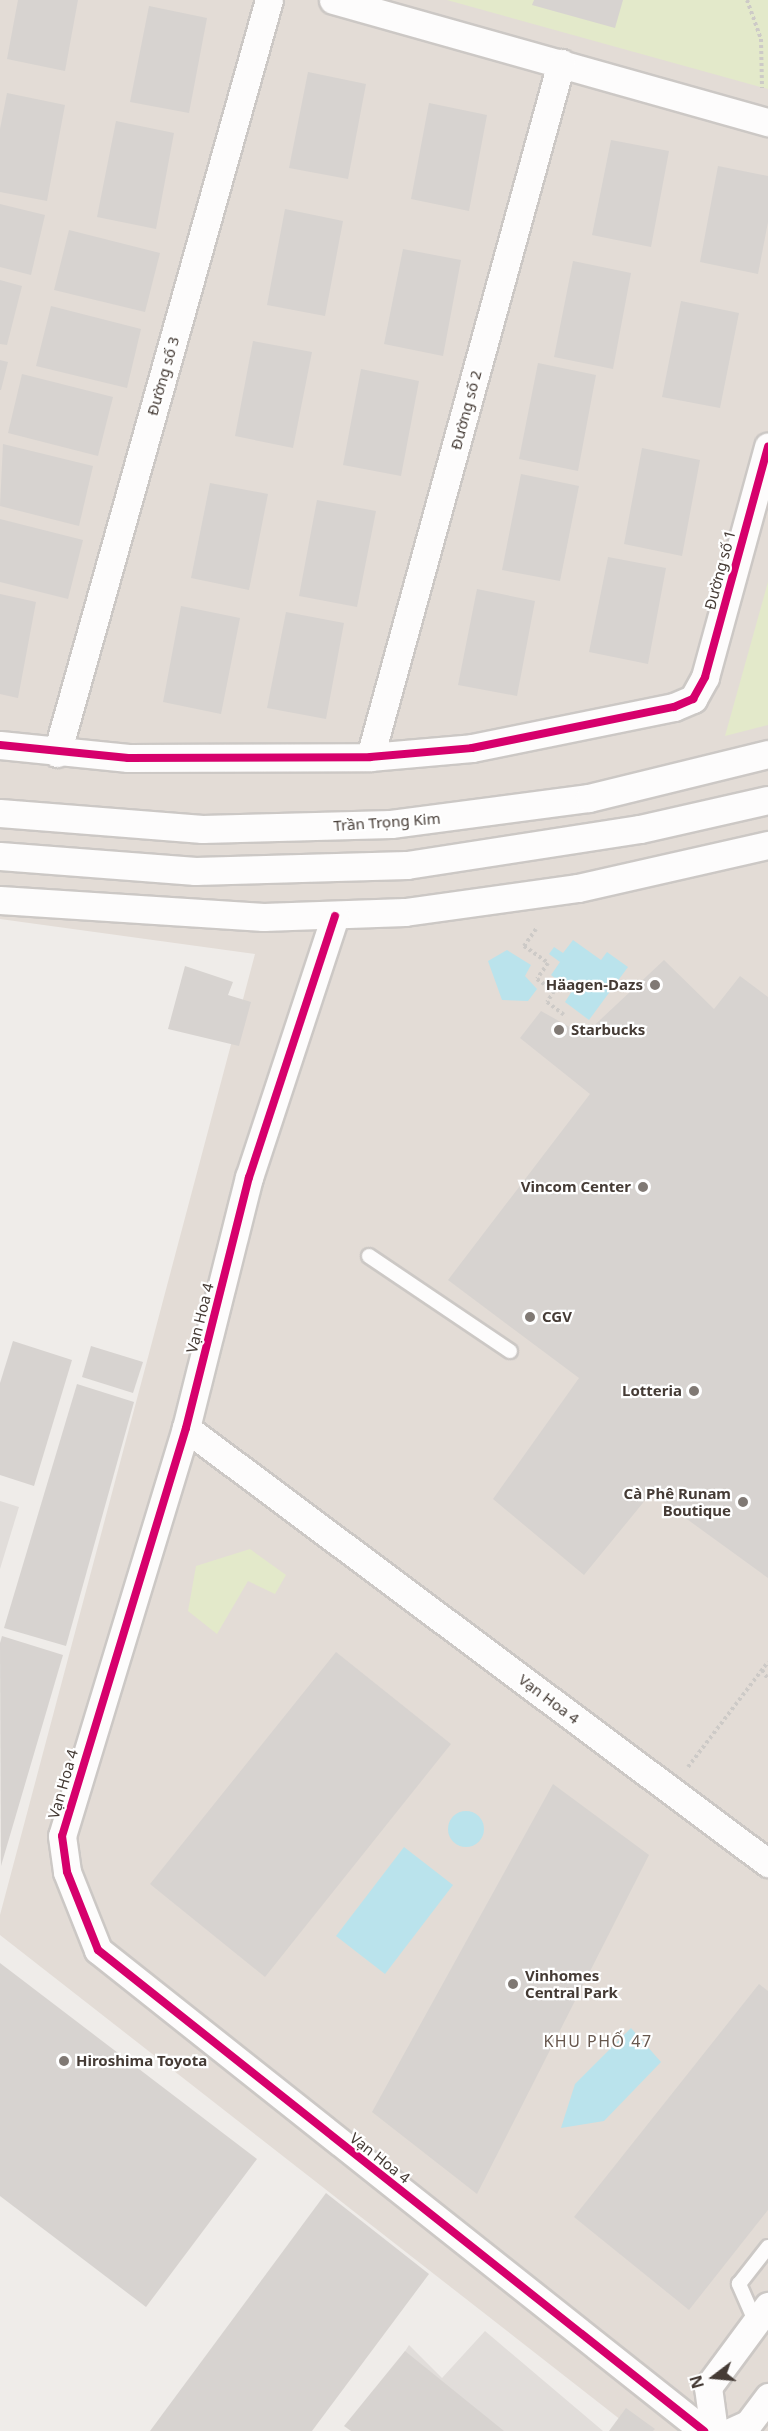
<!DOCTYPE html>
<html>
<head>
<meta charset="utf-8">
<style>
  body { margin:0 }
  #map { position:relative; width:768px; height:2431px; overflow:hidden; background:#efece9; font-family:"Noto Sans",sans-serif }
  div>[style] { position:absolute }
  .residential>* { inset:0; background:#e3dcd6 }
  .green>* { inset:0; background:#e3e9ca }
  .parking>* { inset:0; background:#e1ddda }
  .water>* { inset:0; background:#bae3ec }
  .round { border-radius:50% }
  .building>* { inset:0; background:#d7d3d0 }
  .path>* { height:4px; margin-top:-2px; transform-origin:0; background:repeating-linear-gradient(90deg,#cdcac7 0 3px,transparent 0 6px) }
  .roads { filter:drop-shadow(2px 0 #ccc8c5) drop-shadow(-2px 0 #ccc8c5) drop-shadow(0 2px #ccc8c5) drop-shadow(0 -2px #ccc8c5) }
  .service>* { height:14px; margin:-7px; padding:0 7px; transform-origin:7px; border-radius:7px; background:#fdfcfc }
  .minor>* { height:27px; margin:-13.5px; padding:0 13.5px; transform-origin:13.5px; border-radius:13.5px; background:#fdfcfc }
  .cycleway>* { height:8px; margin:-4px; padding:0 4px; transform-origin:4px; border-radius:4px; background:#d6006c }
  .dots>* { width:16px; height:16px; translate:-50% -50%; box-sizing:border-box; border:3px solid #fff; border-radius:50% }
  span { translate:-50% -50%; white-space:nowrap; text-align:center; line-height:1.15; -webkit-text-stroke:4.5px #fff; paint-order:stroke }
  .street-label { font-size:15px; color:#453b35 }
  .poi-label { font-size:15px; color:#453b35; font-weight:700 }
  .right { translate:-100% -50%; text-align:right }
  .left { translate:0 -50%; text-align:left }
  .neighbourhood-label { font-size:16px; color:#67574d; letter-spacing:1.5px }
  .north { position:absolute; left:684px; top:2347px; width:60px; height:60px; -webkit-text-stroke:4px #fff; paint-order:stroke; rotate:254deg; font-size:16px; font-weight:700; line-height:24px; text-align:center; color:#453b35 }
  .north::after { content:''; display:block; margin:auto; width:21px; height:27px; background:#453b35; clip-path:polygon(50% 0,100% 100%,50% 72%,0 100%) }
</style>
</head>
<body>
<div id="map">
  <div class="residential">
    <i style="clip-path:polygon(0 0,768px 0,768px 2431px,635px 2431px,0 1935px,0 1915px,255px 954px,0 919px)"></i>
  </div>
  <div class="green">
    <i style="clip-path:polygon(447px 0,768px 0,768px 89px)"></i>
    <i style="clip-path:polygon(768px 582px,768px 725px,725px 736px)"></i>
    <i style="clip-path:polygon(250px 1549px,286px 1575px,275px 1594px,248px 1581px,217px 1634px,188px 1611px,196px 1566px)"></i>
  </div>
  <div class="parking">
    <i style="clip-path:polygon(0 1501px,19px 1507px,0 1569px)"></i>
    <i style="clip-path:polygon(485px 2331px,603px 2431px,354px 2431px,409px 2345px,442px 2378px)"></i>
  </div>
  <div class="water">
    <i style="clip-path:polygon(573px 940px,601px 960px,607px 952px,628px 967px,589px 1020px,565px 1002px,572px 991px,551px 975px,560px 962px,549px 954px,554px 947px,563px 953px)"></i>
    <i style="clip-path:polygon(507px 950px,531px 965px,525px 976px,537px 989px,528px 1001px,502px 1000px,488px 961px)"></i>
    <i class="round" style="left:448px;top:1811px;width:36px;height:36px"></i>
    <i style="clip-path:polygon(404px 1847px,453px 1885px,385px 1974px,336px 1936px)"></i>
    <i style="clip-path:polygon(631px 2028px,661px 2062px,604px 2121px,561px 2128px,575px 2084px)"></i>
  </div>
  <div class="building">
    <i style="clip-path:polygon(18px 0,78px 0,65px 71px,7px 59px)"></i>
    <i style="clip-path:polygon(534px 0,623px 0,615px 28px,532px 5px)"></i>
    <i style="clip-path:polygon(149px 6px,207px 18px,189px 113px,130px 102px)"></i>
    <i style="clip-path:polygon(308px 72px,366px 84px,348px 179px,289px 168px)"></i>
    <i style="clip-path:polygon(7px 93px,65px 105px,47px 201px,0 192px,0 129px)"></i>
    <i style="clip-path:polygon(429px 103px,487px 115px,469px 211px,411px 199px)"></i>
    <i style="clip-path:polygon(116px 121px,174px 133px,156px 229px,97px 217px)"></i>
    <i style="clip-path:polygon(611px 140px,669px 151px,651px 247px,592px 235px)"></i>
    <i style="clip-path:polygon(718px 166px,768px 176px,768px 222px,758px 274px,700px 262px)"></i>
    <i style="clip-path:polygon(0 204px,45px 215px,31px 275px,0 267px)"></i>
    <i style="clip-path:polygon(285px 209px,343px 221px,325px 316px,267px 305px)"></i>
    <i style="clip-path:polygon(69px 230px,160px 253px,145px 312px,54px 290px)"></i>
    <i style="clip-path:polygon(403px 249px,461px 260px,443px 356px,384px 344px)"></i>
    <i style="clip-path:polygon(573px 261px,631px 273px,613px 369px,554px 357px)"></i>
    <i style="clip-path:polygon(0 280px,22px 286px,7px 345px,0 344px)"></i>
    <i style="clip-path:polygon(681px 301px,739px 313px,720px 408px,662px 397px)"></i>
    <i style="clip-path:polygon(51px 306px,141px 329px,127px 388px,36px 366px)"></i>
    <i style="clip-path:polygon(253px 341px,312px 352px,293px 448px,235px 436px)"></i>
    <i style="clip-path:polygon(0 360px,8px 362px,1px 390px,0 390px)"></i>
    <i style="clip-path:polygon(538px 363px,596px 375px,578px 471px,519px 459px)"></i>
    <i style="clip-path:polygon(361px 369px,419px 381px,401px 476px,343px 465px)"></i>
    <i style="clip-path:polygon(22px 374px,113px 397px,98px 456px,8px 433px)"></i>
    <i style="clip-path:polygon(3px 444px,93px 466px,79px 526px,0 506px)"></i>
    <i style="clip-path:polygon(642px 448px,700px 460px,682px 556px,624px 544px)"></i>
    <i style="clip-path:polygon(521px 474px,579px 486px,560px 581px,502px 570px)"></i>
    <i style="clip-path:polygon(210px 483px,268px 494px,249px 590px,191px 578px)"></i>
    <i style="clip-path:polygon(317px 500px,376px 511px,357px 607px,299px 596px)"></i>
    <i style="clip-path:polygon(0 519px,83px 540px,68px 599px,0 582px)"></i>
    <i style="clip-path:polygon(608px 557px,666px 568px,648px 664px,589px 652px)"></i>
    <i style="clip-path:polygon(477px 589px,535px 601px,517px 696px,458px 685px)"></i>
    <i style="clip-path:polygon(0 594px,36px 602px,18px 698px,0 694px)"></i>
    <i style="clip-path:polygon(181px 606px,240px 618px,221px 714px,163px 702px)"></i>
    <i style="clip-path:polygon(286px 612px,344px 623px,326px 719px,267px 708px)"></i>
    <i style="clip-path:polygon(664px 960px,714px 1009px,740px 976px,768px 997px,768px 1578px,651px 1493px,584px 1575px,493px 1499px,579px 1378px,448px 1280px,590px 1094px,520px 1038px,541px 1011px,584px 1035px)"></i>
    <i style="clip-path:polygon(185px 966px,233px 982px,228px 995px,251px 1002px,239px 1046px,168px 1029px)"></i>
    <i style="clip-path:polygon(13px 1341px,72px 1360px,34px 1486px,0 1475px,0 1383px)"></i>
    <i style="clip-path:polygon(91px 1346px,143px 1362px,133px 1393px,82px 1377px)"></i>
    <i style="clip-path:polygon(77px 1384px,134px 1402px,66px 1646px,4px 1628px)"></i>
    <i style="clip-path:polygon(2px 1636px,63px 1655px,1px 1866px,0 1643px)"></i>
    <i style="clip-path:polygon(336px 1652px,451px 1744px,265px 1977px,150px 1884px)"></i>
    <i style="clip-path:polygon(553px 1784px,649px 1855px,477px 2194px,372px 2112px)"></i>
    <i style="clip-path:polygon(0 1963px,257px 2159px,146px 2307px,0 2196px)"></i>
    <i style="clip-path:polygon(759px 1984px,768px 1991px,768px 2210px,689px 2310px,574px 2217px)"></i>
    <i style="clip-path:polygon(326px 2193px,429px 2274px,312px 2431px,150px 2431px)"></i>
    <i style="clip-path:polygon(405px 2351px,504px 2431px,351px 2431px,344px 2426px)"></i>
    <i style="clip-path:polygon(626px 2408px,655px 2429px,653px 2431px,609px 2431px)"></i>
  </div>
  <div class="path">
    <i style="left:747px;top:0;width:41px;rotate:70.3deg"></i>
    <i style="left:761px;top:39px;width:49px;rotate:88.8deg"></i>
    <i style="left:536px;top:929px;width:21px;rotate:125deg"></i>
    <i style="left:524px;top:946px;width:29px;rotate:35deg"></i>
    <i style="left:548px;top:963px;width:19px;rotate:125deg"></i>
    <i style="left:537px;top:979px;width:21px;rotate:35deg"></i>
    <i style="left:554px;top:991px;width:13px;rotate:122deg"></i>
    <i style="left:547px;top:1002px;width:21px;rotate:37deg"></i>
    <i style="left:762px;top:1670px;width:11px;rotate:56deg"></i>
    <i style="left:688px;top:1767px;width:132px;rotate:-52.7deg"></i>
  </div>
  <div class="roads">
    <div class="service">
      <i style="left:369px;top:1256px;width:170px;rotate:34deg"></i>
      <i style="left:756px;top:2323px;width:43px;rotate:-113.6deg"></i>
      <i style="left:739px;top:2284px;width:47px;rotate:-51.9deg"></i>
    </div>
    <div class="minor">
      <i style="left:333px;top:0;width:452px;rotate:15.7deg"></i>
      <i style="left:0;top:745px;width:129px;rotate:5.8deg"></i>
      <i style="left:128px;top:758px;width:242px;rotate:-0.2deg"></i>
      <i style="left:370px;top:757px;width:102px;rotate:-5deg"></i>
      <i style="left:472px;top:748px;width:206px;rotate:-11.5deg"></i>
      <i style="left:674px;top:707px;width:21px;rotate:-23deg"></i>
      <i style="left:693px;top:699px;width:25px;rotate:-61deg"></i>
      <i style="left:705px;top:677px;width:239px;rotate:-74.7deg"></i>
      <i style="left:57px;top:753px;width:782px;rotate:-74.28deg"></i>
      <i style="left:370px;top:757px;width:720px;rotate:-74.61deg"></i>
      <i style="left:0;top:813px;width:203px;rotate:4.5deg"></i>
      <i style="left:202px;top:829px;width:189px;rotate:-1.5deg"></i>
      <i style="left:391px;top:824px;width:200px;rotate:-7.5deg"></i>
      <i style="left:589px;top:798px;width:184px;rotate:-13.8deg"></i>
      <i style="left:0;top:856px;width:196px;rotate:4.4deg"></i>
      <i style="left:195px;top:871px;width:212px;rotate:-1.6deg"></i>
      <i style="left:407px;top:865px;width:236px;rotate:-8.8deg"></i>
      <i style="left:640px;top:829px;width:131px;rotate:-12.8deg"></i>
      <i style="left:0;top:900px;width:264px;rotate:3.7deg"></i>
      <i style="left:263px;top:917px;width:142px;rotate:-2deg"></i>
      <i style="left:405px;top:912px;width:175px;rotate:-7.9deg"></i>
      <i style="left:578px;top:888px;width:195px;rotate:-12.8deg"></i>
      <i style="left:335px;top:916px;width:275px;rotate:108.2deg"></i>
      <i style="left:249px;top:1177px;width:259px;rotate:104.1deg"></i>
      <i style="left:186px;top:1428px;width:426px;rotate:106.9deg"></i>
      <i style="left:62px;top:1836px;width:36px;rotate:82deg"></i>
      <i style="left:67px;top:1872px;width:84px;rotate:68.3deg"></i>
      <i style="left:98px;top:1950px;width:774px;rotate:38.44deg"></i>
      <i style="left:186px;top:1428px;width:727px;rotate:36.78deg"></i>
      <i style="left:714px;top:2431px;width:44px;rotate:-97.8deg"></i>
      <i style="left:708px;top:2387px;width:101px;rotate:-53.5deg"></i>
      <i style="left:732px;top:2431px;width:17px;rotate:-24deg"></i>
      <i style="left:748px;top:2424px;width:34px;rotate:-53deg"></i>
    </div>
  </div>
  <div class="cycleway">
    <i style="left:0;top:745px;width:129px;rotate:5.8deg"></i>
    <i style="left:128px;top:758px;width:242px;rotate:-0.2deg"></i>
    <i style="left:370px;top:757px;width:102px;rotate:-5deg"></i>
    <i style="left:472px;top:748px;width:206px;rotate:-11.5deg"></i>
    <i style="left:674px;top:707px;width:21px;rotate:-23deg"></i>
    <i style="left:693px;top:699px;width:25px;rotate:-61deg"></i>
    <i style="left:705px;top:677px;width:239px;rotate:-74.7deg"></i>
    <i style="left:335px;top:916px;width:275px;rotate:108.2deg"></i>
    <i style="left:249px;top:1177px;width:259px;rotate:104.1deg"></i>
    <i style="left:186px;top:1428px;width:426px;rotate:106.9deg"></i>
    <i style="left:62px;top:1836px;width:36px;rotate:82deg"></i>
    <i style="left:67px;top:1872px;width:84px;rotate:68.3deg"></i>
    <i style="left:98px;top:1950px;width:774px;rotate:38.44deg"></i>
  </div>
  <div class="dots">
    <i style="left:655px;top:985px;background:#807974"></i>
    <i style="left:559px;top:1030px;background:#807974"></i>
    <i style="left:643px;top:1187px;background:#807974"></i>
    <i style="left:530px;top:1317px;background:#807974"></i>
    <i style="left:694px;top:1391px;background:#807974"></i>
    <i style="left:743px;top:1502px;background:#807974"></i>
    <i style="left:513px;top:1984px;background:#807974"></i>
    <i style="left:64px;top:2061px;background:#807974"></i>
  </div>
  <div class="street-label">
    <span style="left:163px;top:376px;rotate:-74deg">Đường số 3</span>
    <span style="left:466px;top:410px;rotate:-75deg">Đường số 2</span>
    <span style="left:720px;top:570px;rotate:-75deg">Đường số 1</span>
    <span style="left:387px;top:822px;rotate:-4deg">Trần Trọng Kim</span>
    <span style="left:200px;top:1318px;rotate:-76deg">Vạn Hoa 4</span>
    <span style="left:549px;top:1699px;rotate:37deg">Vạn Hoa 4</span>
    <span style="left:63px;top:1784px;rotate:-74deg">Vạn Hoa 4</span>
    <span style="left:380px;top:2158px;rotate:38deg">Vạn Hoa 4</span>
  </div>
  <div class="poi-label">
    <span class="right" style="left:643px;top:985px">Häagen-Dazs</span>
    <span class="left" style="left:571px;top:1030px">Starbucks</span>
    <span class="right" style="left:631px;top:1187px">Vincom Center</span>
    <span class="left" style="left:542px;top:1317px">CGV</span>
    <span class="right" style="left:682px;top:1391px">Lotteria</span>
    <span class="right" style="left:731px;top:1502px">Cà Phê Runam<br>Boutique</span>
    <span class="left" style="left:525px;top:1984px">Vinhomes<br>Central Park</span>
    <span class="left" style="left:76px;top:2061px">Hiroshima Toyota</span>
  </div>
  <div class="neighbourhood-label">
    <span style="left:598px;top:2041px">KHU PHỐ 47</span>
  </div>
  <div class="north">N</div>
</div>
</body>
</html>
